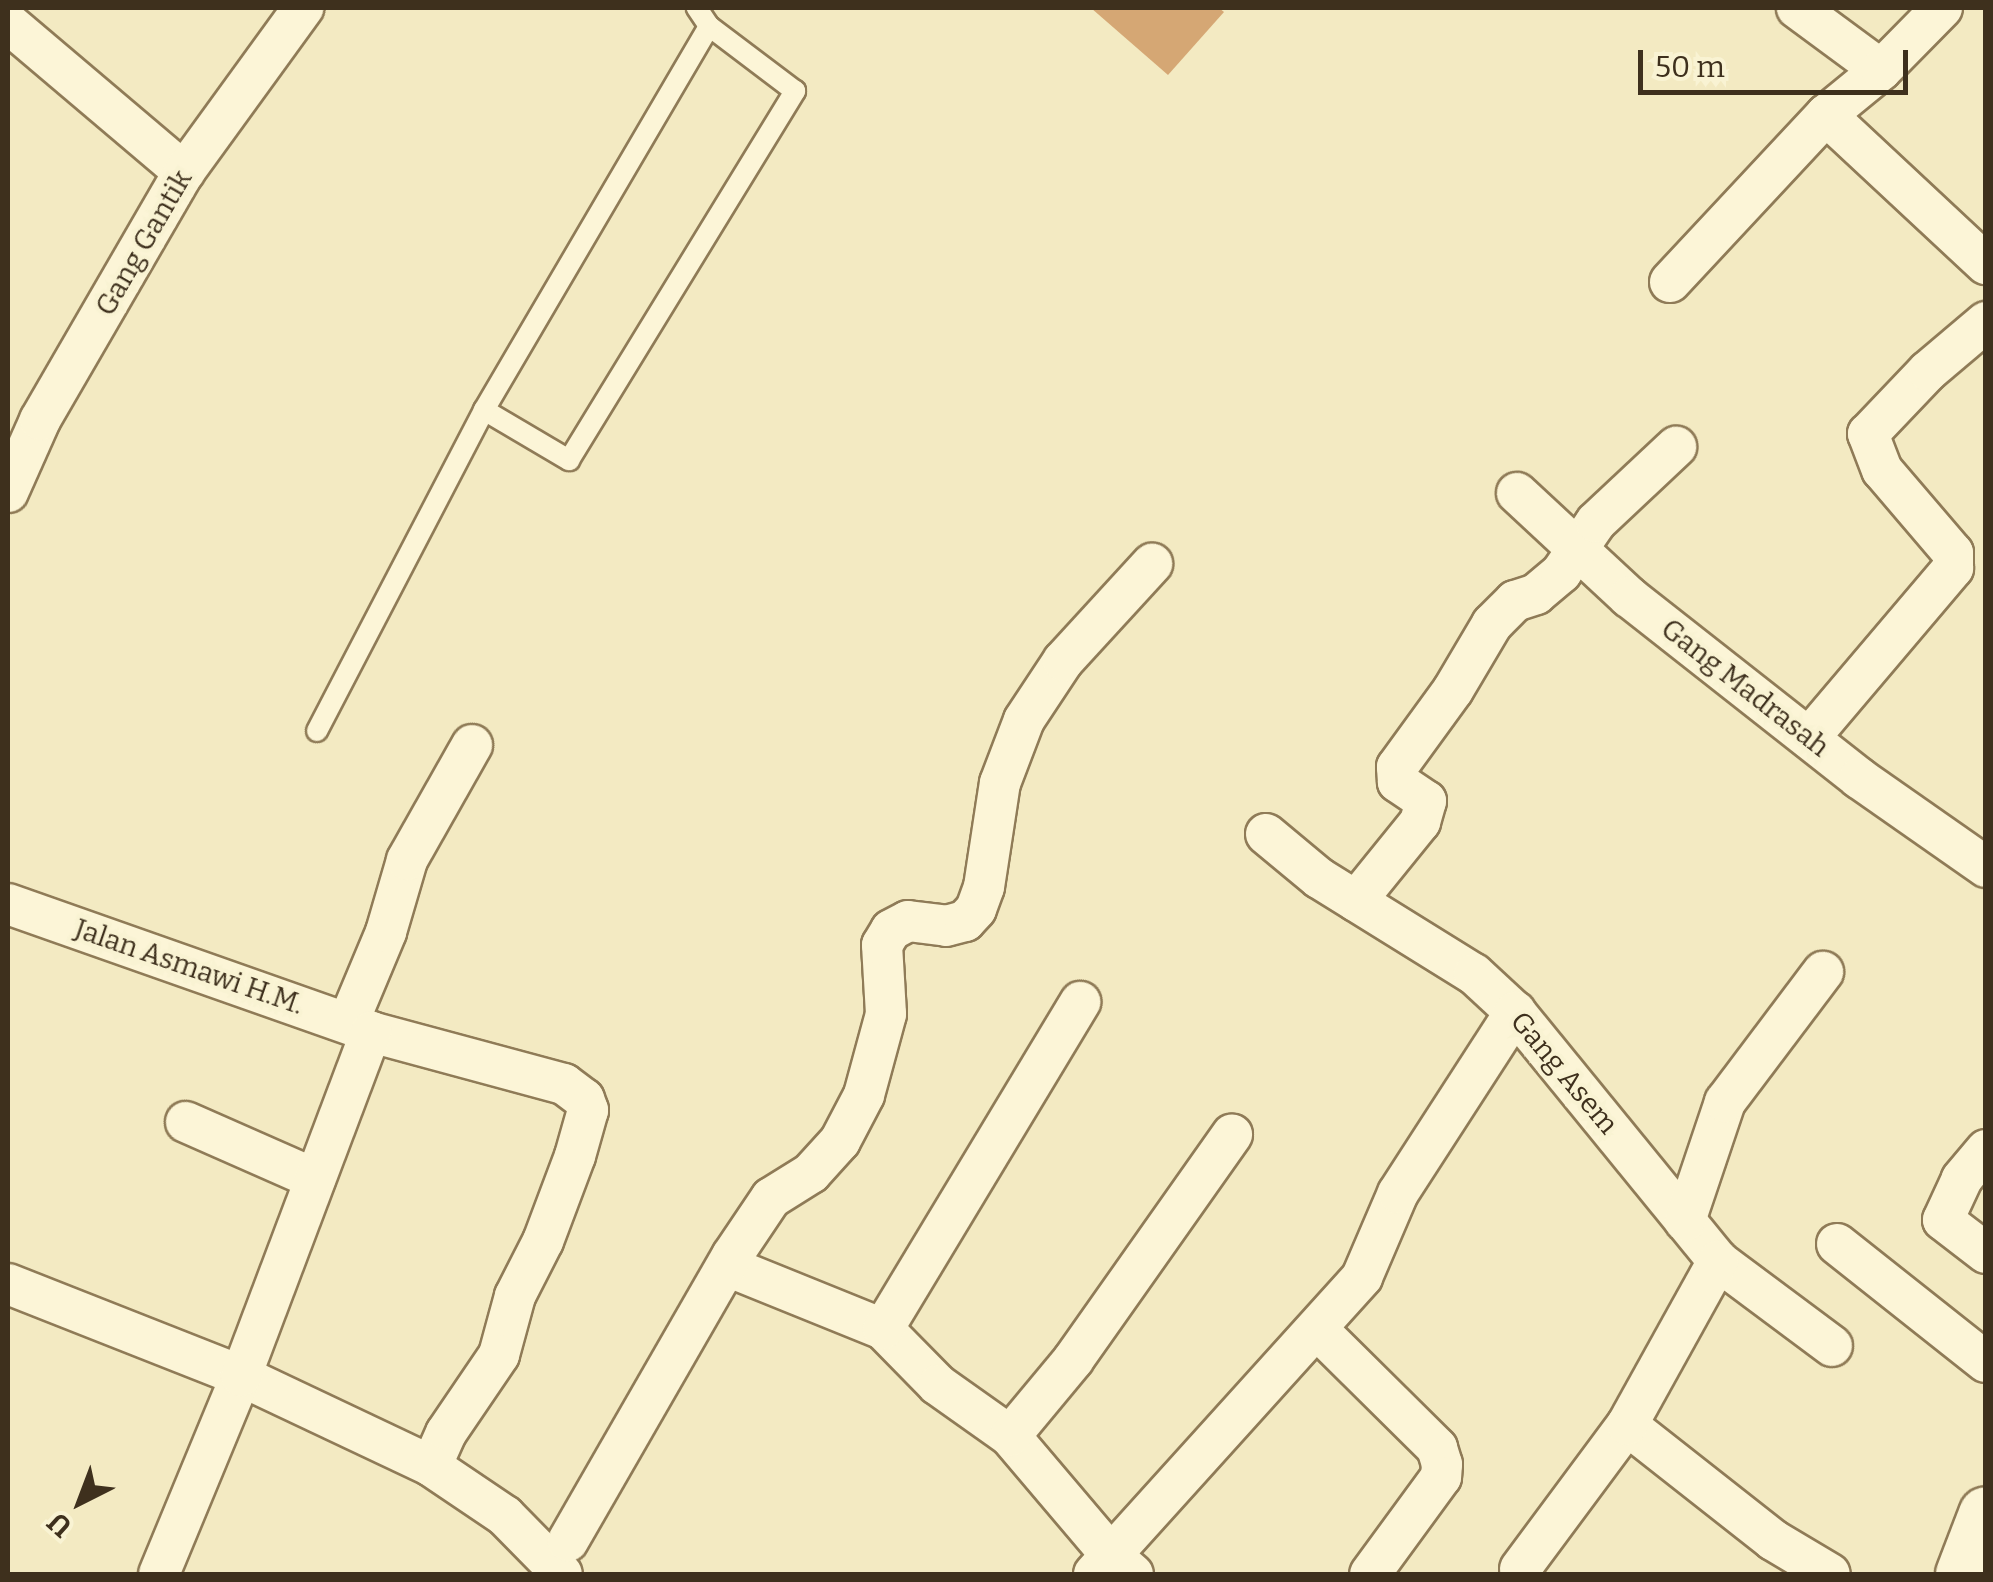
<!DOCTYPE html>
<html>
<head>
<meta charset="utf-8">
<style>
  body { margin:0 }
  #map { position:relative; width:1993px; height:1582px; overflow:hidden; background:#f3eac2; font-family:Bitter,serif }
  div>[style] { position:absolute }
  .building>* { inset:0; background:#d5a774 }
  .roads { filter:drop-shadow(2px 0 #8f7b57) drop-shadow(-2px 0 #8f7b57) drop-shadow(0 2px #8f7b57) drop-shadow(0 -2px #8f7b57) }
  .lane>* { height:20px; margin:-10px; padding:0 10px; transform-origin:10px; border-radius:10px; background:#fcf5d7 }
  .street>* { height:40px; margin:-20px; padding:0 20px; transform-origin:20px; border-radius:20px; background:#fcf5d7 }
  .secondary>* { height:55px; margin:-27.5px; padding:0 27.5px; transform-origin:27.5px; border-radius:27.5px; background:#fcf5d7 }
  span { translate:-50% -50%; white-space:nowrap; text-align:center; line-height:1.15; -webkit-text-stroke:8px #f9f3d3; paint-order:stroke }
  .street-label { font-size:28px; color:#3e301d }
  .frame { position:absolute; inset:0; border:10px solid #3e301d; pointer-events:none }
  .north { position:absolute; left:30px; top:1452px; width:100px; height:100px; -webkit-text-stroke:8px #f9f3d3; paint-order:stroke; rotate:222deg; font-size:28px; font-weight:700; line-height:40px; text-align:center; color:#3e301d }
  .north::after { content:''; display:block; margin:auto; width:35px; height:45px; background:#3e301d; clip-path:polygon(50% 0,100% 100%,50% 72%,0 100%) }
  .scale { position:absolute; left:1638px; top:50px; width:270px; height:45px; box-sizing:border-box; border:5px solid #3e301d; border-top:0; padding-left:12px; font-size:30px; line-height:35px; white-space:nowrap; color:#3e301d; -webkit-text-stroke:8px #f9f3d3; paint-order:stroke }
</style>
</head>
<body>
<div id="map">
  <div class="building">
    <i style="clip-path:polygon(1091px 8px,1219px 8px,1224px 12px,1168px 75px)"></i>
  </div>
  <div class="roads">
    <div class="lane">
      <i style="left:484px;top:410px;width:99px;rotate:30.5deg"></i>
      <i style="left:569px;top:460px;width:433px;rotate:-58.5deg"></i>
      <i style="left:795px;top:91px;width:108px;rotate:-142.9deg"></i>
      <i style="left:317px;top:731px;width:362px;rotate:-62.5deg"></i>
      <i style="left:484px;top:410px;width:445px;rotate:-59.6deg"></i>
      <i style="left:709px;top:26px;width:22px;rotate:-124deg"></i>
    </div>
    <div class="street">
      <i style="left:1797px;top:8px;width:104px;rotate:36.4deg"></i>
      <i style="left:8px;top:23px;width:231px;rotate:40.3deg"></i>
      <i style="left:1826px;top:115px;width:219px;rotate:43deg"></i>
      <i style="left:1670px;top:282px;width:229px;rotate:-47deg"></i>
      <i style="left:1826px;top:115px;width:71px;rotate:-39.3deg"></i>
      <i style="left:1881px;top:70px;width:87px;rotate:-45.5deg"></i>
      <i style="left:8px;top:492px;width:79px;rotate:-66deg"></i>
      <i style="left:40px;top:420px;width:287px;rotate:-59.9deg"></i>
      <i style="left:184px;top:172px;width:203px;rotate:-54deg"></i>
      <i style="left:1517px;top:493px;width:153px;rotate:42.9deg"></i>
      <i style="left:1629px;top:597px;width:293px;rotate:38.2deg"></i>
      <i style="left:1859px;top:778px;width:155px;rotate:35deg"></i>
      <i style="left:1809px;top:738px;width:223px;rotate:-49.7deg"></i>
      <i style="left:1953px;top:568px;width:15px;rotate:-90deg"></i>
      <i style="left:1953px;top:553px;width:109px;rotate:-130.5deg"></i>
      <i style="left:1882px;top:470px;width:39px;rotate:-111deg"></i>
      <i style="left:1868px;top:434px;width:87px;rotate:-46.4deg"></i>
      <i style="left:1928px;top:371px;width:76px;rotate:-40.2deg"></i>
      <i style="left:1266px;top:834px;width:69px;rotate:39.7deg"></i>
      <i style="left:1319px;top:878px;width:182px;rotate:31.8deg"></i>
      <i style="left:1474px;top:974px;width:56px;rotate:42.8deg"></i>
      <i style="left:1515px;top:1012px;width:321px;rotate:50.8deg"></i>
      <i style="left:1718px;top:1261px;width:142px;rotate:36.7deg"></i>
      <i style="left:1356px;top:901px;width:102px;rotate:-51deg"></i>
      <i style="left:1420px;top:822px;width:22px;rotate:-74deg"></i>
      <i style="left:1426px;top:801px;width:34px;rotate:-146deg"></i>
      <i style="left:1398px;top:782px;width:15px;rotate:-94deg"></i>
      <i style="left:1397px;top:767px;width:95px;rotate:-54deg"></i>
      <i style="left:1453px;top:690px;width:77px;rotate:-59.4deg"></i>
      <i style="left:1492px;top:624px;width:33px;rotate:-45deg"></i>
      <i style="left:1515px;top:601px;width:22px;rotate:-18deg"></i>
      <i style="left:1536px;top:594px;width:33px;rotate:-40deg"></i>
      <i style="left:1561px;top:573px;width:62px;rotate:-55.5deg"></i>
      <i style="left:1596px;top:522px;width:110px;rotate:-43.2deg"></i>
      <i style="left:8px;top:904px;width:385px;rotate:19.4deg"></i>
      <i style="left:371px;top:1032px;width:200px;rotate:15.1deg"></i>
      <i style="left:564px;top:1084px;width:25px;rotate:37deg"></i>
      <i style="left:584px;top:1099px;width:12px;rotate:70deg"></i>
      <i style="left:588px;top:1110px;width:48px;rotate:105.8deg"></i>
      <i style="left:575px;top:1156px;width:91px;rotate:110.6deg"></i>
      <i style="left:543px;top:1241px;width:62px;rotate:117deg"></i>
      <i style="left:515px;top:1296px;width:61px;rotate:105.2deg"></i>
      <i style="left:499px;top:1355px;width:94px;rotate:124.2deg"></i>
      <i style="left:446px;top:1433px;width:36px;rotate:114deg"></i>
      <i style="left:348px;top:1023px;width:99px;rotate:-67.3deg"></i>
      <i style="left:386px;top:932px;width:75px;rotate:-73.7deg"></i>
      <i style="left:407px;top:860px;width:132px;rotate:-60.5deg"></i>
      <i style="left:186px;top:1122px;width:141px;rotate:23.8deg"></i>
      <i style="left:1986px;top:1150px;width:38px;rotate:130deg"></i>
      <i style="left:1962px;top:1179px;width:45px;rotate:114.9deg"></i>
      <i style="left:1943px;top:1220px;width:54px;rotate:37.5deg"></i>
      <i style="left:1685px;top:1221px;width:126px;rotate:-71.4deg"></i>
      <i style="left:1725px;top:1102px;width:163px;rotate:-53deg"></i>
      <i style="left:1837px;top:1244px;width:190px;rotate:38.4deg"></i>
      <i style="left:727px;top:1266px;width:168px;rotate:22deg"></i>
      <i style="left:883px;top:1329px;width:78px;rotate:45.5deg"></i>
      <i style="left:938px;top:1385px;width:88px;rotate:35.3deg"></i>
      <i style="left:1010px;top:1436px;width:156px;rotate:49.7deg"></i>
      <i style="left:1111px;top:1555px;width:29px;rotate:41deg"></i>
      <i style="left:8px;top:1284px;width:251px;rotate:21.5deg"></i>
      <i style="left:241px;top:1376px;width:210px;rotate:25.3deg"></i>
      <i style="left:431px;top:1466px;width:89px;rotate:34deg"></i>
      <i style="left:505px;top:1516px;width:81px;rotate:45.5deg"></i>
      <i style="left:883px;top:1329px;width:382px;rotate:-58.9deg"></i>
      <i style="left:1327px;top:1339px;width:155px;rotate:44.7deg"></i>
      <i style="left:1437px;top:1448px;width:17px;rotate:73deg"></i>
      <i style="left:1442px;top:1464px;width:13px;rotate:94deg"></i>
      <i style="left:1441px;top:1477px;width:120px;rotate:126.2deg"></i>
      <i style="left:1627px;top:1425px;width:186px;rotate:38.2deg"></i>
      <i style="left:1773px;top:1540px;width:66px;rotate:30.8deg"></i>
      <i style="left:1010px;top:1436px;width:99px;rotate:-50.3deg"></i>
      <i style="left:1073px;top:1360px;width:276px;rotate:-54.8deg"></i>
      <i style="left:568px;top:1541px;width:329px;rotate:-60.1deg"></i>
      <i style="left:732px;top:1256px;width:70px;rotate:-56.1deg"></i>
      <i style="left:771px;top:1198px;width:47px;rotate:-32deg"></i>
      <i style="left:811px;top:1173px;width:43px;rotate:-47.8deg"></i>
      <i style="left:840px;top:1141px;width:52px;rotate:-62.4deg"></i>
      <i style="left:864px;top:1095px;width:84px;rotate:-74.8deg"></i>
      <i style="left:886px;top:1014px;width:69px;rotate:-93.3deg"></i>
      <i style="left:882px;top:945px;width:17px;rotate:-59deg"></i>
      <i style="left:891px;top:930px;width:19px;rotate:-28deg"></i>
      <i style="left:908px;top:921px;width:38px;rotate:7deg"></i>
      <i style="left:946px;top:926px;width:20px;rotate:-15deg"></i>
      <i style="left:965px;top:921px;width:16px;rotate:-47deg"></i>
      <i style="left:976px;top:909px;width:23px;rotate:-70deg"></i>
      <i style="left:984px;top:887px;width:105px;rotate:-81.3deg"></i>
      <i style="left:1000px;top:783px;width:67px;rotate:-69.1deg"></i>
      <i style="left:1024px;top:720px;width:71px;rotate:-56.5deg"></i>
      <i style="left:1063px;top:661px;width:132px;rotate:-47.5deg"></i>
      <i style="left:1520px;top:1569px;width:179px;rotate:-53.4deg"></i>
      <i style="left:1627px;top:1425px;width:188px;rotate:-61deg"></i>
      <i style="left:159px;top:1574px;width:214px;rotate:-67.5deg"></i>
      <i style="left:241px;top:1376px;width:368px;rotate:-69.3deg"></i>
      <i style="left:1094px;top:1574px;width:400px;rotate:-47.9deg"></i>
      <i style="left:1362px;top:1277px;width:91px;rotate:-66.8deg"></i>
      <i style="left:1398px;top:1193px;width:216px;rotate:-57.1deg"></i>
    </div>
    <div class="secondary">
      <i style="left:1963px;top:1574px;width:64px;rotate:-69deg"></i>
    </div>
  </div>
  <div class="street-label">
    <span style="left:144px;top:243px;rotate:-60deg">Gang Gantik</span>
    <span style="left:1745px;top:688px;rotate:38deg">Gang Madrasah</span>
    <span style="left:189px;top:967px;rotate:19deg">Jalan Asmawi H.M.</span>
    <span style="left:1564px;top:1073px;rotate:50deg">Gang Asem</span>
  </div>
  <div class="frame"></div>
  <div class="north">U</div>
  <div class="scale">50 m</div>
</div>
</body>
</html>
